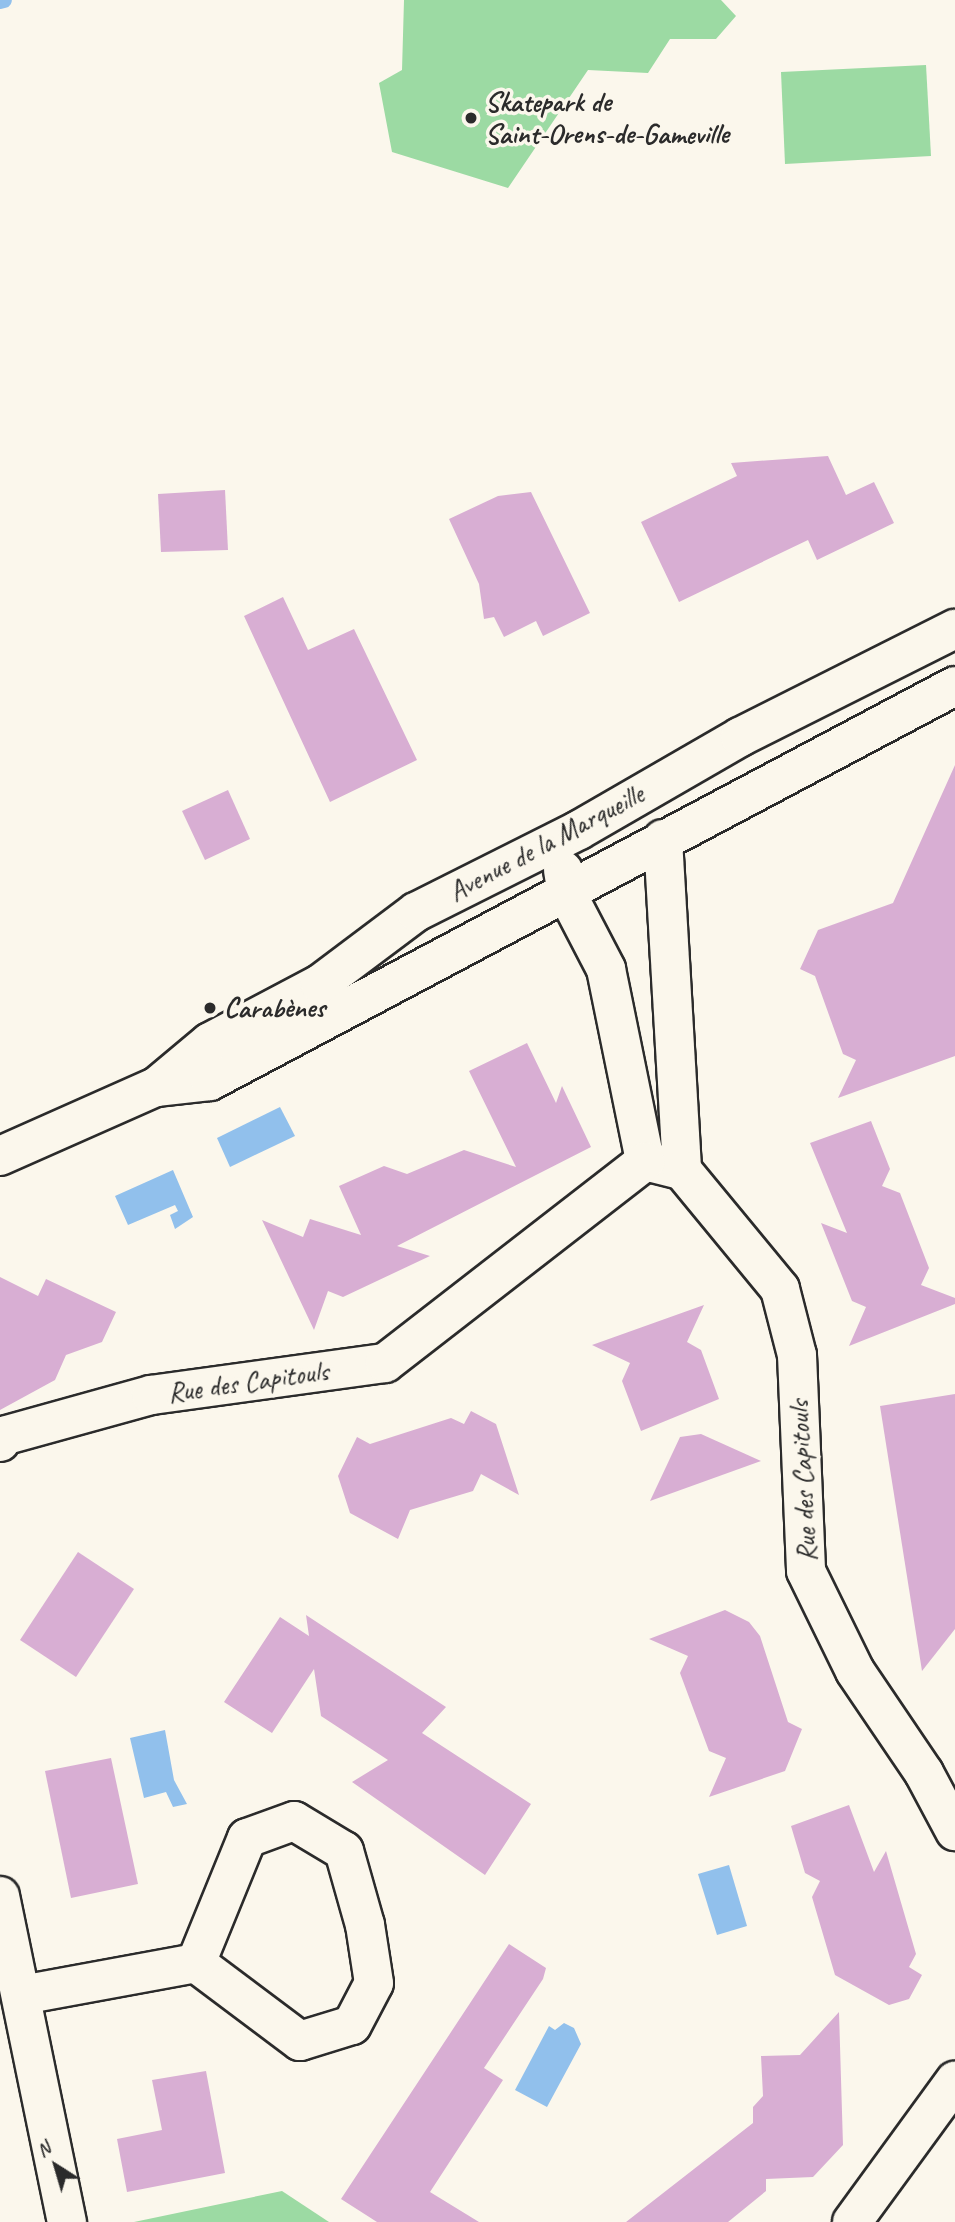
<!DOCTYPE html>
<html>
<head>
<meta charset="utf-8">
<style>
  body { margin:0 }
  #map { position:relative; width:955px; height:2222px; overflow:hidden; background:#fbf7ec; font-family:Caveat,sans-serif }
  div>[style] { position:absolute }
  .green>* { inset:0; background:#9cdaa3 }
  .water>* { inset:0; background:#91c0ec }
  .stream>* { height:16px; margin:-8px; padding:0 8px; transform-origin:8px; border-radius:8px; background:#91c0ec }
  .building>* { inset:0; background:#d8aed3 }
  .roads { filter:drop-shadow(2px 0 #2b2b2b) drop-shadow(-2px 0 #2b2b2b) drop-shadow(0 2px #2b2b2b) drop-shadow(0 -2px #2b2b2b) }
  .minor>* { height:38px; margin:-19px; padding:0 19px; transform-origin:19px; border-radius:19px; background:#fbf7ec }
  .dots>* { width:19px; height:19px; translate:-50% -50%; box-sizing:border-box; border:4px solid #fbf7ec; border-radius:50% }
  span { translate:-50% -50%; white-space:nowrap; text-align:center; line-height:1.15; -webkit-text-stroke:7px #fbf7ec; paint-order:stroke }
  .poi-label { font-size:28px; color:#2b2b2b; font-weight:700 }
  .left { translate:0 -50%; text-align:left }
  .street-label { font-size:28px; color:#2b2b2b }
  .north { position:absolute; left:21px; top:2131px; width:70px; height:70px; -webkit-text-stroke:5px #fbf7ec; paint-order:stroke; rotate:323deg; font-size:19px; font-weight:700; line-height:28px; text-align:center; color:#2b2b2b }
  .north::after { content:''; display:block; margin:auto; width:24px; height:32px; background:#2b2b2b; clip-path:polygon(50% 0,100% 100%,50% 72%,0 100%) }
</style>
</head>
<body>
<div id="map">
  <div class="green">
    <i style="clip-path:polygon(404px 0,721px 0,736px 16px,716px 39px,670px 39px,648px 73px,588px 70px,508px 188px,392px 152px,379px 83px,402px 70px)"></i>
    <i style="clip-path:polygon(926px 65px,931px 156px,785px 164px,781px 72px)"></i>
    <i style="clip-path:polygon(282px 2191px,329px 2222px,134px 2222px)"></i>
  </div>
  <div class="water">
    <i style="clip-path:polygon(280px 1107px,295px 1136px,230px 1167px,217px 1138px)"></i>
    <i style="clip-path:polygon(173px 1170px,193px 1217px,175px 1229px,170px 1215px,178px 1211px,175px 1205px,128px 1225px,115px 1196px)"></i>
    <i style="clip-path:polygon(165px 1730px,174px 1780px,187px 1804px,173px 1807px,166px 1792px,144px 1798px,130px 1738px)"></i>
    <i style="clip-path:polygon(729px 1865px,747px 1926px,717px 1935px,698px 1874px)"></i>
    <i style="clip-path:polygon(564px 2023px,574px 2028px,581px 2044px,547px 2107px,515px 2090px,549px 2026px,555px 2030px)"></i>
  </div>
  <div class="stream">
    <i style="left:0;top:1px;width:4px;rotate:-14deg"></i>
  </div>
  <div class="building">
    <i style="clip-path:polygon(828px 456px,846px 495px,874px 482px,894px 523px,817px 560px,808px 540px,679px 602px,641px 522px,737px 476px,731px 463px)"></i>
    <i style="clip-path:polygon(225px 490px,228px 550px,161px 552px,158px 494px)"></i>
    <i style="clip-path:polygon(531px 492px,590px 613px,543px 636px,536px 621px,504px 637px,494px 617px,484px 619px,479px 584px,449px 519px,498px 496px)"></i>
    <i style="clip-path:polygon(283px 597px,308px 650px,354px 629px,417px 760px,330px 802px,244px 616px)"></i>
    <i style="clip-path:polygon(955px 765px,955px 1056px,838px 1098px,856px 1060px,843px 1054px,815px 976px,800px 969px,818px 930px,893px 903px)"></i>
    <i style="clip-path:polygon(228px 790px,250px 839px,205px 860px,182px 811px)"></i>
    <i style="clip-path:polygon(527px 1043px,556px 1103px,562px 1086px,591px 1147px,397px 1246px,430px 1256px,343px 1297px,328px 1291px,314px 1330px,262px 1220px,303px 1237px,310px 1219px,361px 1235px,339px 1186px,384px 1166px,407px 1174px,464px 1150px,516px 1167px,469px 1071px)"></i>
    <i style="clip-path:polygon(871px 1121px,890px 1169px,882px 1186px,900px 1193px,929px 1268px,921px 1285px,955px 1298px,955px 1304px,849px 1346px,866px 1307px,852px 1301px,821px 1223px,847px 1233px,810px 1143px)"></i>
    <i style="clip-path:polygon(0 1277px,38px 1296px,46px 1279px,116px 1312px,102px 1342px,66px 1355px,55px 1380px,0 1410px)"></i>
    <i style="clip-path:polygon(704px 1305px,687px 1342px,701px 1350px,719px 1399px,641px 1431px,622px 1381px,630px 1363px,592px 1345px)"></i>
    <i style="clip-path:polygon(955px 1394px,955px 1629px,922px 1671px,880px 1406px)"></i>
    <i style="clip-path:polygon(471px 1411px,496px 1424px,519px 1495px,481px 1474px,473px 1491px,410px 1510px,398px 1539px,350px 1513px,338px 1476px,357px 1437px,370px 1444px,451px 1418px,464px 1424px)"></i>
    <i style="clip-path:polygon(701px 1434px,761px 1461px,650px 1501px,680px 1437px)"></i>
    <i style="clip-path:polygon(78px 1552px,134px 1589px,76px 1677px,20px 1640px)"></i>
    <i style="clip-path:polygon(725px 1610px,749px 1622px,760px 1636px,788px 1722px,802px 1729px,785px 1771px,709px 1797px,726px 1758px,709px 1751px,680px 1673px,688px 1656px,649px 1639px)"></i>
    <i style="clip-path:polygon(306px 1615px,446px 1707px,422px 1733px,531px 1804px,485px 1875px,352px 1782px,388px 1760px,321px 1716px,314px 1669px,272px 1733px,224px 1702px,280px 1617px,309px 1636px)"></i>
    <i style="clip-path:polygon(111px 1758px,138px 1884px,71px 1898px,45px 1771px)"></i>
    <i style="clip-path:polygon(849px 1805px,874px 1872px,886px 1851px,916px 1954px,909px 1967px,922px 1975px,909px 1999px,889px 2005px,835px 1975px,812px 1897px,820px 1881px,805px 1873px,791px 1826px)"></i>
    <i style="clip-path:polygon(509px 1944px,546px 1968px,543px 1979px,484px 2068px,503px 2080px,430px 2192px,479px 2222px,377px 2222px,341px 2199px)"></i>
    <i style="clip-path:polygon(839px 2012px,843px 2145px,813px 2177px,766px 2179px,766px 2191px,728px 2222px,626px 2222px,753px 2123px,753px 2107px,763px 2096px,761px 2056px,800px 2055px)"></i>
    <i style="clip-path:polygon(206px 2071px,225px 2173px,127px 2192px,117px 2139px,162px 2130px,152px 2080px)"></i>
  </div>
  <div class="roads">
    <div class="minor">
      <i style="left:663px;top:839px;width:332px;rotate:86.7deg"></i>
      <i style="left:563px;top:870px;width:24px;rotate:81deg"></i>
      <i style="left:567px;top:894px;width:85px;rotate:62.5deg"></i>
      <i style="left:606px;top:969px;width:196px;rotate:78.5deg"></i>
      <i style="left:156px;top:1087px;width:54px;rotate:-6.3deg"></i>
      <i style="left:210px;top:1081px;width:843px;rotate:-27.93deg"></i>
      <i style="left:0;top:1156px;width:171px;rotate:-23.9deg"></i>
      <i style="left:156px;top:1087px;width:70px;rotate:-39.8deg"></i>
      <i style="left:210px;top:1042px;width:124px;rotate:-27.8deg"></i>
      <i style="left:320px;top:984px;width:120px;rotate:-36.9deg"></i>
      <i style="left:416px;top:912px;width:182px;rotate:-26.7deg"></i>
      <i style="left:579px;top:830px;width:186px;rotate:-30deg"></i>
      <i style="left:740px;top:737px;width:241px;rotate:-26.7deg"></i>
      <i style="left:645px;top:1161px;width:38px;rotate:14deg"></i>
      <i style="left:682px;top:1170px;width:154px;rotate:50.5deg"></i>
      <i style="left:780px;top:1289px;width:68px;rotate:75.6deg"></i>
      <i style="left:797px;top:1355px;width:216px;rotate:87.6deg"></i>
      <i style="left:806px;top:1571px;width:111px;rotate:63.9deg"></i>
      <i style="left:855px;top:1671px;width:123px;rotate:55.9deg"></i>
      <i style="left:924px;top:1773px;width:66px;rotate:61.9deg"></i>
      <i style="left:0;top:1442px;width:7px;rotate:-63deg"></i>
      <i style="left:3px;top:1436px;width:154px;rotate:-15.5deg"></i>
      <i style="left:151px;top:1395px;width:236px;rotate:-7.8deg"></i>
      <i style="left:385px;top:1363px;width:329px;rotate:-37.8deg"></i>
      <i style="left:0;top:1896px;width:333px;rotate:78.4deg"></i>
      <i style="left:22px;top:1995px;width:177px;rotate:-10.4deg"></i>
      <i style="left:196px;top:1963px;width:130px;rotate:36.9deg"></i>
      <i style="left:300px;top:2041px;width:54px;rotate:-17.1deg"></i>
      <i style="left:352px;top:2025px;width:47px;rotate:-62.4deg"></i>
      <i style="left:374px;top:1983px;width:59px;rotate:-98.8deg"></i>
      <i style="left:365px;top:1925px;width:77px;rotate:-105.8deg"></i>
      <i style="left:344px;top:1851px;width:58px;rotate:-149deg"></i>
      <i style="left:294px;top:1821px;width:50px;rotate:160.1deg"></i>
      <i style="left:247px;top:1838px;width:135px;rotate:112.2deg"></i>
      <i style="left:852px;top:2222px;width:175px;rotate:-53.9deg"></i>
    </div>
  </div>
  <div class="dots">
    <i style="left:471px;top:118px;background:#2b2b2b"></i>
    <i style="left:210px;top:1008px;background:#2b2b2b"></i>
  </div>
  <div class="poi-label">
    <span class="left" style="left:485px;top:118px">Skatepark de<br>Saint-Orens-de-Gameville</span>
    <span class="left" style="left:224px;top:1008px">Carabènes</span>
  </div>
  <div class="street-label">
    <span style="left:546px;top:843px;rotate:-28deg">Avenue de la Marqueille</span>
    <span style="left:248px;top:1382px;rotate:-8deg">Rue des Capitouls</span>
    <span style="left:803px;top:1481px;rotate:-93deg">Rue des Capitouls</span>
  </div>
  <div class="north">N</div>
</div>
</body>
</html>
